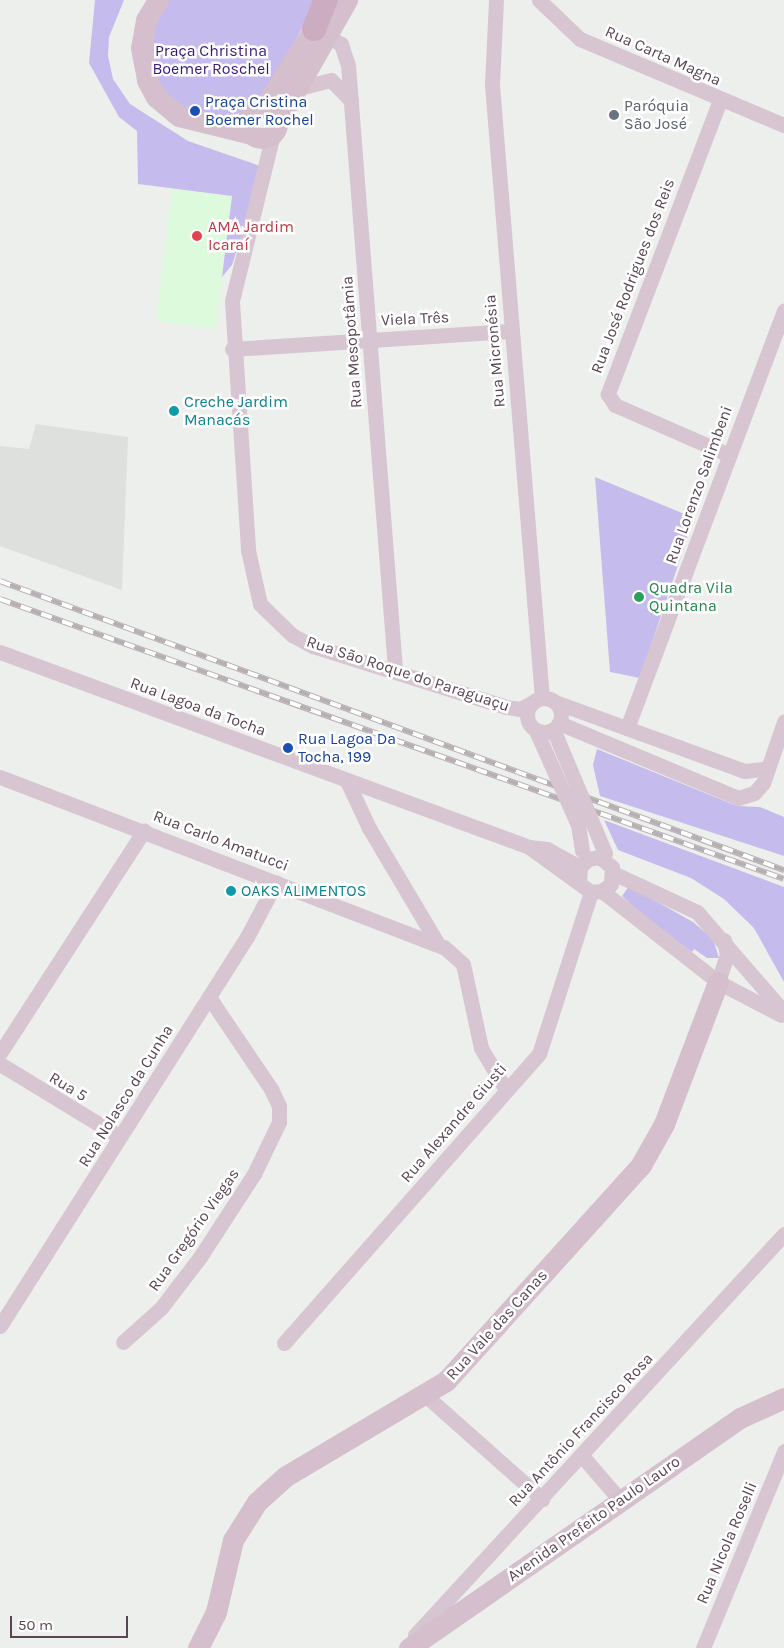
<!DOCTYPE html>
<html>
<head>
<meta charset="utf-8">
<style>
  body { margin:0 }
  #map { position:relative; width:784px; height:1648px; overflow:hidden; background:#edefec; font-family:Karla,sans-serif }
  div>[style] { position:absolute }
  .education>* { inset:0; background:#dee0dd }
  .medical>* { inset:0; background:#defadc }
  .green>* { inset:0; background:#c6bbed }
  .street>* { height:15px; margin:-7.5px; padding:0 7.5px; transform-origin:7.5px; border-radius:7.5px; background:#d7c6d2 }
  .street>.ring { margin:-7.5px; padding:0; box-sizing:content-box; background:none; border:15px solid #d7c6d2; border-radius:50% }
  .secondary>* { height:21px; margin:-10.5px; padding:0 10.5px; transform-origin:10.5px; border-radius:10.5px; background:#d5bfcd }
  .secondary>.ring { margin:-10.5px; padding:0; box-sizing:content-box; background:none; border:21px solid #d5bfcd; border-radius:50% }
  .primary>* { height:24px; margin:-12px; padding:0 12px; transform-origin:12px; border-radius:12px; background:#cbacc1 }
  .rail>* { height:5.5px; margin-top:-2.75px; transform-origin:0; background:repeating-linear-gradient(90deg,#fff 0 11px,#b7afb3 0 22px); box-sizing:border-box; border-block:1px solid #b7afb3 }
  .street-bridge>* { height:15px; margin:-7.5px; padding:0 7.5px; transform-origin:7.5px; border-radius:7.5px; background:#d7c6d2 }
  .dots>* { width:14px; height:14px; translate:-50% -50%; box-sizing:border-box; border:2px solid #fff; border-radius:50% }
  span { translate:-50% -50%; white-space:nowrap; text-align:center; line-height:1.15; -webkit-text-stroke:5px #fff; paint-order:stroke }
  .park-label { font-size:16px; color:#391978 }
  .street-label { font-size:16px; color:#594553 }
  .transit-label { font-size:16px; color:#164399 }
  .left { translate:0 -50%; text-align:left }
  .worship-label { font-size:16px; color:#5b616d }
  .health-label { font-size:16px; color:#be3a42 }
  .culture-label { font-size:16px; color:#0d838f }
  .leisure-label { font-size:16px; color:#27864d }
  .scale { position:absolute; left:10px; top:1616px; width:118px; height:22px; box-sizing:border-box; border:2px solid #594553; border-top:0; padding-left:6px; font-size:15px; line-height:18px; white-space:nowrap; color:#594553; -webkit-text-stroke:4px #fff; paint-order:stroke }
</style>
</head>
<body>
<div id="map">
  <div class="education">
    <i style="clip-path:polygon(36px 424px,128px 437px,122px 590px,0 546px,0 446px,29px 449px)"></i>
  </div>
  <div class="medical">
    <i style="clip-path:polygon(172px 188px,232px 196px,216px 329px,156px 321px)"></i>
  </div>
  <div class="green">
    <i style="clip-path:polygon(95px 0,124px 0,109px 37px,108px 56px,113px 79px,130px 104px,188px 141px,260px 166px,262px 173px,232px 265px,222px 277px,232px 196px,138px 184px,137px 131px,119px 117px,89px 63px)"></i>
    <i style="clip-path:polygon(154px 0,317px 0,264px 100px,252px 109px,218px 120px,176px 113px,134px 35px)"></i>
    <i style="clip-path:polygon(595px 477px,694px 518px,640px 678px,610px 672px)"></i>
    <i style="clip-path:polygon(597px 749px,737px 806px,760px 807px,784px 817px,784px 856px,600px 796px,593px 765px)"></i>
    <i style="clip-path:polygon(604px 820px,784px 887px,784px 982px,754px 928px,724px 899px,691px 878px,618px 850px)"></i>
    <i style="clip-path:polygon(629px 886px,693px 922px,713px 939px,719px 958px,707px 958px,694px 949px,692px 952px,643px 916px,622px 896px)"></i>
  </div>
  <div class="street">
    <i style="left:496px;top:0;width:85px;rotate:92.7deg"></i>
    <i style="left:492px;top:85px;width:615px;rotate:85.34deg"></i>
    <i style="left:539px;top:0;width:57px;rotate:43.6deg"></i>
    <i style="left:580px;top:39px;width:221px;rotate:22.9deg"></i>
    <i style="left:319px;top:31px;width:26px;rotate:31deg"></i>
    <i style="left:341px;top:44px;width:22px;rotate:72deg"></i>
    <i style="left:348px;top:65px;width:606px;rotate:85.55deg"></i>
    <i style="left:299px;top:88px;width:33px;rotate:-14deg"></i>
    <i style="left:331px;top:80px;width:29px;rotate:46deg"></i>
    <i style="left:720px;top:100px;width:315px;rotate:110.9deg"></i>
    <i style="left:608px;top:394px;width:13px;rotate:58deg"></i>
    <i style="left:615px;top:405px;width:122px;rotate:23.6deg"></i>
    <i style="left:273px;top:134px;width:172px;rotate:103.8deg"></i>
    <i style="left:232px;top:301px;width:250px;rotate:86.3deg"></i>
    <i style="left:248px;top:550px;width:55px;rotate:77.5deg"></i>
    <i style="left:260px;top:604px;width:45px;rotate:44.1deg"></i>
    <i style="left:292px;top:635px;width:24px;rotate:28deg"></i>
    <i style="left:313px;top:646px;width:202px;rotate:17.5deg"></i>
    <i style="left:506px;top:707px;width:14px;rotate:8deg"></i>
    <i style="left:520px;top:709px;width:17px;rotate:-28deg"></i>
    <i style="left:232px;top:349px;width:279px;rotate:-3.7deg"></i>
    <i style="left:0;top:652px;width:564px;rotate:20.23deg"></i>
    <i style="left:529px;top:847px;width:18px;rotate:6deg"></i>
    <i style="left:547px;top:849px;width:38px;rotate:29deg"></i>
    <i class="ring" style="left:527px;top:698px;width:19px;height:19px"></i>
    <i style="left:555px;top:702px;width:202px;rotate:20deg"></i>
    <i style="left:745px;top:771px;width:23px;rotate:-7deg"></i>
    <i style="left:559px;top:723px;width:194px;rotate:22.7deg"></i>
    <i style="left:738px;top:798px;width:17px;rotate:-17deg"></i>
    <i style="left:754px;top:793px;width:13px;rotate:-48deg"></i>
    <i style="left:763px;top:783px;width:65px;rotate:-71deg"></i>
    <i style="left:627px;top:728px;width:446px;rotate:-69.4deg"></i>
    <i style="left:0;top:777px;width:475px;rotate:21deg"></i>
    <i style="left:444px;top:947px;width:25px;rotate:42deg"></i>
    <i style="left:463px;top:964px;width:86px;rotate:77.9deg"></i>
    <i style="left:481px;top:1048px;width:49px;rotate:59.2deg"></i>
    <i style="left:347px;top:781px;width:52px;rotate:64.9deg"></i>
    <i style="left:369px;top:828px;width:135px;rotate:59.3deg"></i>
    <i style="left:529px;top:847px;width:77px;rotate:36deg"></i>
    <i style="left:591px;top:892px;width:11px;rotate:-5deg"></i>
    <i style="left:602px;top:891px;width:11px;rotate:-38deg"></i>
    <i style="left:611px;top:884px;width:17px;rotate:-87deg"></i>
    <i style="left:612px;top:867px;width:16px;rotate:-142deg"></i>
    <i style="left:599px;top:857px;width:11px;rotate:170deg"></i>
    <i style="left:588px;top:859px;width:11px;rotate:135deg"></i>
    <i style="left:580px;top:867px;width:14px;rotate:94deg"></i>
    <i style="left:613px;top:873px;width:93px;rotate:24.9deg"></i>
    <i style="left:697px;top:912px;width:133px;rotate:49deg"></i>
    <i style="left:602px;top:891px;width:147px;rotate:38.1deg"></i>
    <i style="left:718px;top:982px;width:71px;rotate:27.6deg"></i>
    <i style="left:718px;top:982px;width:28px;rotate:-72deg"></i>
    <i style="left:727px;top:955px;width:15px;rotate:-101deg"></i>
    <i style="left:0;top:1053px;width:265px;rotate:-57.1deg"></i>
    <i style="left:0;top:1064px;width:140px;rotate:31.3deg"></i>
    <i style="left:0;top:1326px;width:461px;rotate:-57.6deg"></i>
    <i style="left:247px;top:937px;width:62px;rotate:-62.2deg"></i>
    <i style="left:123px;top:1342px;width:51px;rotate:-41.8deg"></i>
    <i style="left:161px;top:1308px;width:64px;rotate:-52.6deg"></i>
    <i style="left:200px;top:1257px;width:99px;rotate:-57deg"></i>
    <i style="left:254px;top:1174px;width:58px;rotate:-64.3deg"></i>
    <i style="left:279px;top:1122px;width:16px;rotate:-90deg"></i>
    <i style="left:279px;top:1106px;width:19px;rotate:-115deg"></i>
    <i style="left:271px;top:1089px;width:111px;rotate:-124deg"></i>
    <i style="left:284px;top:1343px;width:385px;rotate:-48.6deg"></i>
    <i style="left:539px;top:1054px;width:170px;rotate:-72.2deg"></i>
    <i style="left:425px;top:1395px;width:157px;rotate:41.6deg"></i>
    <i style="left:583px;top:1457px;width:57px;rotate:49.3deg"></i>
    <i style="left:415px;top:1635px;width:545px;rotate:-47.38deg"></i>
    <i style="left:703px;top:1648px;width:213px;rotate:-67.6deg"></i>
  </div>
  <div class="secondary">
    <i style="left:158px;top:0;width:23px;rotate:121deg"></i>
    <i style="left:146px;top:20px;width:28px;rotate:100deg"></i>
    <i style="left:141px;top:48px;width:33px;rotate:79deg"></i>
    <i style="left:147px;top:80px;width:19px;rotate:62deg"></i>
    <i style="left:156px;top:97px;width:30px;rotate:40deg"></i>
    <i style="left:179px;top:116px;width:74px;rotate:14deg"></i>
    <i style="left:264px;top:108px;width:93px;rotate:-57.7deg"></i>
    <i class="ring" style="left:247px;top:108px;width:9px;height:9px"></i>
    <i style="left:277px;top:123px;width:142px;rotate:-60.4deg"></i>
    <i style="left:198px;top:1648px;width:40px;rotate:-63.4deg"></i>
    <i style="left:216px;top:1612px;width:74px;rotate:-76.7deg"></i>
    <i style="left:233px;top:1540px;width:45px;rotate:-57.7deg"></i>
    <i style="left:257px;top:1502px;width:39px;rotate:-42deg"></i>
    <i style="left:286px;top:1476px;width:186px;rotate:-30.7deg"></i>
    <i style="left:446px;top:1381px;width:291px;rotate:-47.9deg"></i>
    <i style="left:641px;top:1165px;width:47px;rotate:-60.7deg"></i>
    <i style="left:664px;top:1124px;width:152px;rotate:-69.2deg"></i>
    <i style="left:409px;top:1648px;width:403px;rotate:-34.8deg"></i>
    <i style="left:740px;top:1418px;width:48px;rotate:-24.4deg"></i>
  </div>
  <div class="primary">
    <i style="left:314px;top:29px;width:31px;rotate:-68deg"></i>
  </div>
  <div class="rail">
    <i style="left:0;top:581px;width:836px;rotate:20.24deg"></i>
    <i style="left:0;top:599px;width:832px;rotate:19.65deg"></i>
  </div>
  <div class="street-bridge">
    <i style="left:537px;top:733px;width:101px;rotate:66deg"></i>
    <i style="left:578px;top:825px;width:26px;rotate:81deg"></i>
    <i style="left:556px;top:736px;width:127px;rotate:67.3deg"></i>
  </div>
  <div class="dots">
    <i style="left:195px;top:111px;background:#1a4fb4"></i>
    <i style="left:614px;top:115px;background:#6b7280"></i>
    <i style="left:197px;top:236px;background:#e0444e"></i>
    <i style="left:174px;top:411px;background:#0f9aa8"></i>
    <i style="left:639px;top:597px;background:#2e9e5b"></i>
    <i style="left:288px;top:748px;background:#1a4fb4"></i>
    <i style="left:231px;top:891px;background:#0f9aa8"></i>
  </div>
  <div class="park-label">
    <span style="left:211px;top:60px">Praça Christina<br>Boemer Roschel</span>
  </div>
  <div class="street-label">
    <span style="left:663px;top:56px;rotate:24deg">Rua Carta Magna</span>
    <span style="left:633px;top:276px;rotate:-69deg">Rua José Rodrigues dos Reis</span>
    <span style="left:415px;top:319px;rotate:-3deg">Viela Três</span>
    <span style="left:352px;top:342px;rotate:-94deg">Rua Mesopotâmia</span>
    <span style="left:495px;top:351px;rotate:-95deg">Rua Micronésia</span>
    <span style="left:699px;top:485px;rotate:-70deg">Rua Lorenzo Salimbeni</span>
    <span style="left:408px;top:674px;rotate:18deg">Rua São Roque do Paraguaçu</span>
    <span style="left:198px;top:707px;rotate:20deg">Rua Lagoa da Tocha</span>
    <span style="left:221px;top:841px;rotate:21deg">Rua Carlo Amatucci</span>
    <span style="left:68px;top:1087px;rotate:31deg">Rua 5</span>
    <span style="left:126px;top:1096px;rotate:-58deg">Rua Nolasco da Cunha</span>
    <span style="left:454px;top:1123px;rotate:-49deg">Rua Alexandre Giusti</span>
    <span style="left:194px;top:1230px;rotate:-55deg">Rua Gregório Viegas</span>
    <span style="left:497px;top:1325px;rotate:-48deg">Rua Vale das Canas</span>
    <span style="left:581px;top:1430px;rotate:-47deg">Rua Antônio Francisco Rosa</span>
    <span style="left:594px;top:1519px;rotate:-35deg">Avenida Prefeito Paulo Lauro</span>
    <span style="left:727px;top:1543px;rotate:-67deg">Rua Nicola Roselli</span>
  </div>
  <div class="transit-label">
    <span class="left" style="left:205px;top:111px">Praça Cristina<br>Boemer Rochel</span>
    <span class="left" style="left:298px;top:748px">Rua Lagoa Da<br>Tocha, 199</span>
  </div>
  <div class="worship-label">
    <span class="left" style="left:624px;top:115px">Paróquia<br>São José</span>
  </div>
  <div class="health-label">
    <span class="left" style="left:208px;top:236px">AMA Jardim<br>Icaraí</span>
  </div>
  <div class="culture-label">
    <span class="left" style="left:184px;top:411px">Creche Jardim<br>Manacás</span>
    <span class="left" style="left:241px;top:891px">OAKS ALIMENTOS</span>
  </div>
  <div class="leisure-label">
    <span class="left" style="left:649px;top:597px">Quadra Vila<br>Quintana</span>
  </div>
  <div class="scale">50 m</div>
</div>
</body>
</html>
